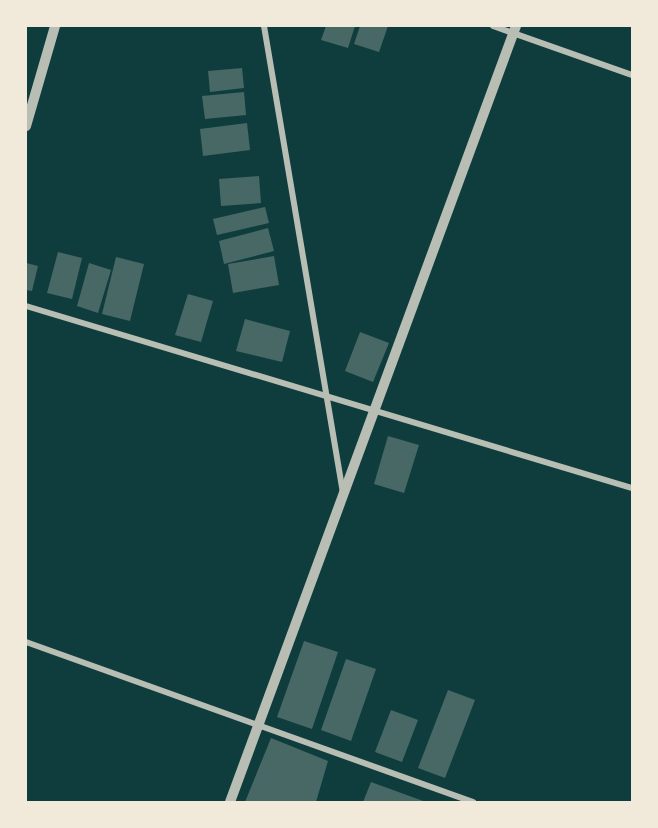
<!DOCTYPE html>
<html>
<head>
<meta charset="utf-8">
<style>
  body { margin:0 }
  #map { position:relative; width:658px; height:828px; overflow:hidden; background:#0f3d3e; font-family:"Space Grotesk",sans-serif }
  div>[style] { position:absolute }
  .building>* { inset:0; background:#486865 }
  .minor>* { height:6px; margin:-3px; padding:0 3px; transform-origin:3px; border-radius:3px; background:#b8beb3 }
  .tertiary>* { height:10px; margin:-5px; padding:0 5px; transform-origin:5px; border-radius:5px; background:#b8beb3 }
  span { translate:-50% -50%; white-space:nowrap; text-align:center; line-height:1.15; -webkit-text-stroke:6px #f1e9da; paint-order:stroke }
  .frame { position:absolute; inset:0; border:27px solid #f1e9da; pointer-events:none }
</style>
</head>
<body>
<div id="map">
  <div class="building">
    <i style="clip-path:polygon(326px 26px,355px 26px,348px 48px,321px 40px)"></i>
    <i style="clip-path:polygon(360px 26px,388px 26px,379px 52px,354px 44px)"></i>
    <i style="clip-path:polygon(242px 68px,244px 88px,210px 92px,208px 71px)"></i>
    <i style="clip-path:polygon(244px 92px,246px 115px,205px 119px,202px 96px)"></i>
    <i style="clip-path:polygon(247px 123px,250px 150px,203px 156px,200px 129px)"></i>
    <i style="clip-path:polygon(259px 176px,261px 203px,221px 206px,219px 179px)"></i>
    <i style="clip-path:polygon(265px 207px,269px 223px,217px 235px,213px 219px)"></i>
    <i style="clip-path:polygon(268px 228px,274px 251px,224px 264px,219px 241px)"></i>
    <i style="clip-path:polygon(58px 252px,82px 258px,72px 299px,47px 293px)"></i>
    <i style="clip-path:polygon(274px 256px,279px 285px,233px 293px,228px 264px)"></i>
    <i style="clip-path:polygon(116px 257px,144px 264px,130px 321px,102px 314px)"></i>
    <i style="clip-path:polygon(26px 263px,38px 266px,32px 291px,26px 290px)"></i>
    <i style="clip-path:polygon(89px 263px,111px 270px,98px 313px,77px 306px)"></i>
    <i style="clip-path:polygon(188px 294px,213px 301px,201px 342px,175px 335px)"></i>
    <i style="clip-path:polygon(245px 319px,290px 331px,282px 362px,236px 351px)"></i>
    <i style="clip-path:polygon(360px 332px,389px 343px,373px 382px,345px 371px)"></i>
    <i style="clip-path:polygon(388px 436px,419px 445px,404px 493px,374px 484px)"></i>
    <i style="clip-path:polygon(304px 641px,338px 652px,312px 729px,277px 717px)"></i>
    <i style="clip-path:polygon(346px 659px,376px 669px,351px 741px,321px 730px)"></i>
    <i style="clip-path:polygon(448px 690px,475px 700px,445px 778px,418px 768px)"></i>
    <i style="clip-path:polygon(391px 710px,418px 720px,402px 762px,375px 752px)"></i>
    <i style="clip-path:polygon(271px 738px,328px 761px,316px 802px,245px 802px)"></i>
    <i style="clip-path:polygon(371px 782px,426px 802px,363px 802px)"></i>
  </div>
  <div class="minor">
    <i style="left:264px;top:26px;width:472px;rotate:80.4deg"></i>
    <i style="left:493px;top:26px;width:147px;rotate:19.4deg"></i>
    <i style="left:26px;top:306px;width:633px;rotate:16.72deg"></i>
    <i style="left:26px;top:642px;width:475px;rotate:19.7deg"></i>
  </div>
  <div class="tertiary">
    <i style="left:26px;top:126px;width:104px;rotate:-73.8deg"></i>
    <i style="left:230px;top:802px;width:827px;rotate:-69.77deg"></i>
  </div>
  <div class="frame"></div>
</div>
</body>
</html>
